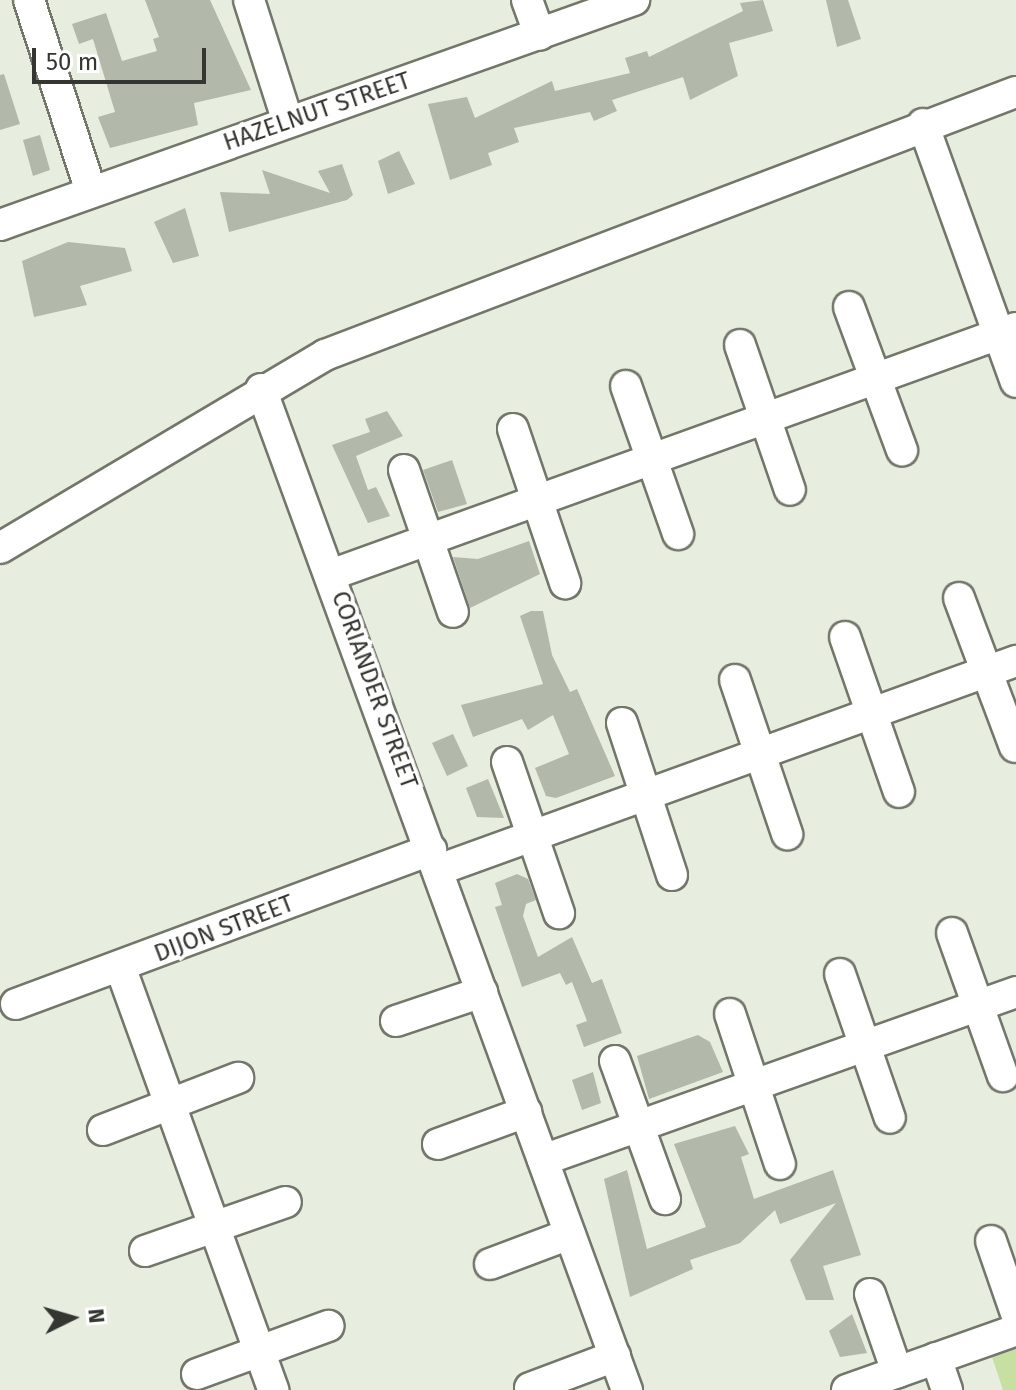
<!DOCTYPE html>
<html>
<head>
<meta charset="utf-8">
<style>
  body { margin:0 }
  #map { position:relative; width:1016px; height:1390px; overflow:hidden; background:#e7eddf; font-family:"Fira Sans",sans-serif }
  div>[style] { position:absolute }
  .green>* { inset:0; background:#c7dfa0 }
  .building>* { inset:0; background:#b2b8aa }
  .roads { filter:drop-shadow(2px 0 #72776a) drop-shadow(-2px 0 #72776a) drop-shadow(0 2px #72776a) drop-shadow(0 -2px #72776a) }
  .minor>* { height:30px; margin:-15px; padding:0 15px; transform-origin:15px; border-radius:15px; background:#fff }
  span { translate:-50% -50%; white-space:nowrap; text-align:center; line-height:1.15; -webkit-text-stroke:7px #fff; paint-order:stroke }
  .street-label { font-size:24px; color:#343631 }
  .north { position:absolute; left:32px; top:1278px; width:80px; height:80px; -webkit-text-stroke:6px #fff; paint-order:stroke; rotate:85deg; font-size:22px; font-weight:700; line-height:32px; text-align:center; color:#343631 }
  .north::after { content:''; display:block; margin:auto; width:28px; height:36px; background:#343631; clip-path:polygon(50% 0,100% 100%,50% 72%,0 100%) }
  .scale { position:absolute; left:32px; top:48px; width:174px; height:36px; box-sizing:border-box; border:4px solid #343631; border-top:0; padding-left:10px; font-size:24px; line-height:28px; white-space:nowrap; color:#343631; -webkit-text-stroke:6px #fff; paint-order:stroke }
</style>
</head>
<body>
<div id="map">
  <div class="green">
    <i style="clip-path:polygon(1016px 1344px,1016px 1390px,1003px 1390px,991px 1354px)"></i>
  </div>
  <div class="building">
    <i style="clip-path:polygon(145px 0,210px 0,251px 90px,194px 103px,198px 125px,110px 148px,98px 117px,115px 112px,93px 39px,79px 44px,72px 24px,106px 13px,122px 61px,157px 51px,153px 39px,159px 37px)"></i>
    <i style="clip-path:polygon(763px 0,773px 31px,729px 43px,738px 76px,690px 100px,683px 77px,612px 100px,617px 111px,594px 121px,590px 112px,514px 128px,519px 142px,488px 153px,492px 165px,450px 180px,428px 104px,467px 97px,475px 118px,552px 81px,555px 91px,630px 73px,625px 58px,647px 51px,649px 57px,743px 11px,740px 3px)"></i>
    <i style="clip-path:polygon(826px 0,848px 0,861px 39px,837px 47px)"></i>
    <i style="clip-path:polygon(4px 74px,20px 124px,0 130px,0 75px)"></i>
    <i style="clip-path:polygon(40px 135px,50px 170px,33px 176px,23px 140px)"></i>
    <i style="clip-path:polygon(399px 151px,415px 184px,388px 194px,378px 161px)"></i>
    <i style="clip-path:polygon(342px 164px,353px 195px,347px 200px,229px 232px,220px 192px,270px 194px,262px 170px,330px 193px,318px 171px)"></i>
    <i style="clip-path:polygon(185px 208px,199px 256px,173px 263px,154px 222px)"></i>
    <i style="clip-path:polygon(68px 242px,125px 248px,132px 271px,80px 286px,87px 305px,34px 317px,22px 261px)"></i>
    <i style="clip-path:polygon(387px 411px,403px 436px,356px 456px,368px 490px,376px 487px,390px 516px,368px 523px,332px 445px,370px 432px,365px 419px)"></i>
    <i style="clip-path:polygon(452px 460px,467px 504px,438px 512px,423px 470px)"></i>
    <i style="clip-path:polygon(529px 541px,540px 574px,470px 608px,453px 557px,478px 559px)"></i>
    <i style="clip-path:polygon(531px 611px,543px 611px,552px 655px,570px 692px,577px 689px,615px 776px,556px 798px,546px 796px,535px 768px,569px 754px,553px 715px,528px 730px,522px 719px,473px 737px,461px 705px,543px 684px,520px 616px)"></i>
    <i style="clip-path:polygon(453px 734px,468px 766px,447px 776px,432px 743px)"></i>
    <i style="clip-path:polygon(488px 779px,504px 818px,477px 817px,466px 788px)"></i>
    <i style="clip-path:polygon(517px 874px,528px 879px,536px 900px,526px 904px,523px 916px,538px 957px,572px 937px,592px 983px,602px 979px,622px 1033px,584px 1047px,576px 1025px,587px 1021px,572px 982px,566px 985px,560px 973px,522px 987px,495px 907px,502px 905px,495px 883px)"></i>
    <i style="clip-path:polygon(698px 1035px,710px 1042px,723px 1072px,649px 1099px,637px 1056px)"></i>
    <i style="clip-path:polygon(593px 1072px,601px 1103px,582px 1110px,572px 1080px)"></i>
    <i style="clip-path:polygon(735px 1126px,749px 1154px,741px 1157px,754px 1199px,833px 1170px,861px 1255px,823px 1266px,834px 1300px,806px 1300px,790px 1260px,836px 1203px,780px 1224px,775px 1210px,740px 1243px,690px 1260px,693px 1269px,630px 1297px,604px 1179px,627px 1170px,647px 1249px,706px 1227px,674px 1144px)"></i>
    <i style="clip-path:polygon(852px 1314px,867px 1353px,840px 1357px,829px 1331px)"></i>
  </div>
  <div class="roads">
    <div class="minor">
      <i style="left:29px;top:0;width:202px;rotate:72.1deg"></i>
      <i style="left:249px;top:0;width:128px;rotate:72.3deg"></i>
      <i style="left:527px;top:0;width:37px;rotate:70deg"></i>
      <i style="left:923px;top:124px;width:274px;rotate:70.2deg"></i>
      <i style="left:0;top:225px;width:673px;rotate:-19.54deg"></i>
      <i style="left:849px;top:307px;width:153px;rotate:69.7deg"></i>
      <i style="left:740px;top:345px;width:153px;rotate:71deg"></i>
      <i style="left:626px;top:386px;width:157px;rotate:70.6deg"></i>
      <i style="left:261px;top:389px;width:1066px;rotate:69.92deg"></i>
      <i style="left:513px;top:429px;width:163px;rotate:71.3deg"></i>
      <i style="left:404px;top:470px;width:150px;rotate:71deg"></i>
      <i style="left:0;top:548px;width:378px;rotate:-30.7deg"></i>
      <i style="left:325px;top:355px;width:739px;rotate:-20.84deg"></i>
      <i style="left:333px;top:574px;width:726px;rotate:-19.81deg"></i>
      <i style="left:959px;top:598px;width:159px;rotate:69.4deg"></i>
      <i style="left:845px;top:637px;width:164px;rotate:70.8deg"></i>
      <i style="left:735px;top:680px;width:163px;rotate:71.3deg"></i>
      <i style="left:622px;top:723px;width:160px;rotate:71.8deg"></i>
      <i style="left:507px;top:762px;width:160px;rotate:71deg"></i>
      <i style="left:438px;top:870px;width:615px;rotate:-19.88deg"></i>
      <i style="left:952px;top:933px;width:152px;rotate:70.4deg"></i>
      <i style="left:121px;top:969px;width:448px;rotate:70.1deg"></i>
      <i style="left:840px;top:974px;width:152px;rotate:70.9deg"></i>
      <i style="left:16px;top:1004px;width:443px;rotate:-20.4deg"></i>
      <i style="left:730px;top:1014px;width:158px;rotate:71.6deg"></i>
      <i style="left:396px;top:1021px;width:91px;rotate:-18.6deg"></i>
      <i style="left:615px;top:1061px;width:147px;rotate:70.1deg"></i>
      <i style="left:103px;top:1130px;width:145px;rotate:-21.1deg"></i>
      <i style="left:438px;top:1144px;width:94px;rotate:-20deg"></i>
      <i style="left:543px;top:1160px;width:502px;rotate:-19.55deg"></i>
      <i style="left:991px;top:1241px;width:76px;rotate:70.9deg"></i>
      <i style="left:145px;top:1251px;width:149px;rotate:-19.2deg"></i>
      <i style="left:490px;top:1264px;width:85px;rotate:-20.6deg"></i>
      <i style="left:870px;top:1294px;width:83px;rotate:70.9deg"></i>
      <i style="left:936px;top:1358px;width:34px;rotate:71deg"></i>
      <i style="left:197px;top:1374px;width:140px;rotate:-20.1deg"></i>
      <i style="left:530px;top:1388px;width:91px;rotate:-20.6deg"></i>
      <i style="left:847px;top:1390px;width:179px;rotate:-19.5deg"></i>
    </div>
  </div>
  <div class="street-label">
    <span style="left:317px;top:112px;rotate:-19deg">HAZELNUT STREET</span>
    <span style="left:374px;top:690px;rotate:70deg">CORIANDER STREET</span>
    <span style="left:224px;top:929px;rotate:-21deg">DIJON STREET</span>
  </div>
  <div class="north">N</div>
  <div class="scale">50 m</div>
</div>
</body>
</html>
